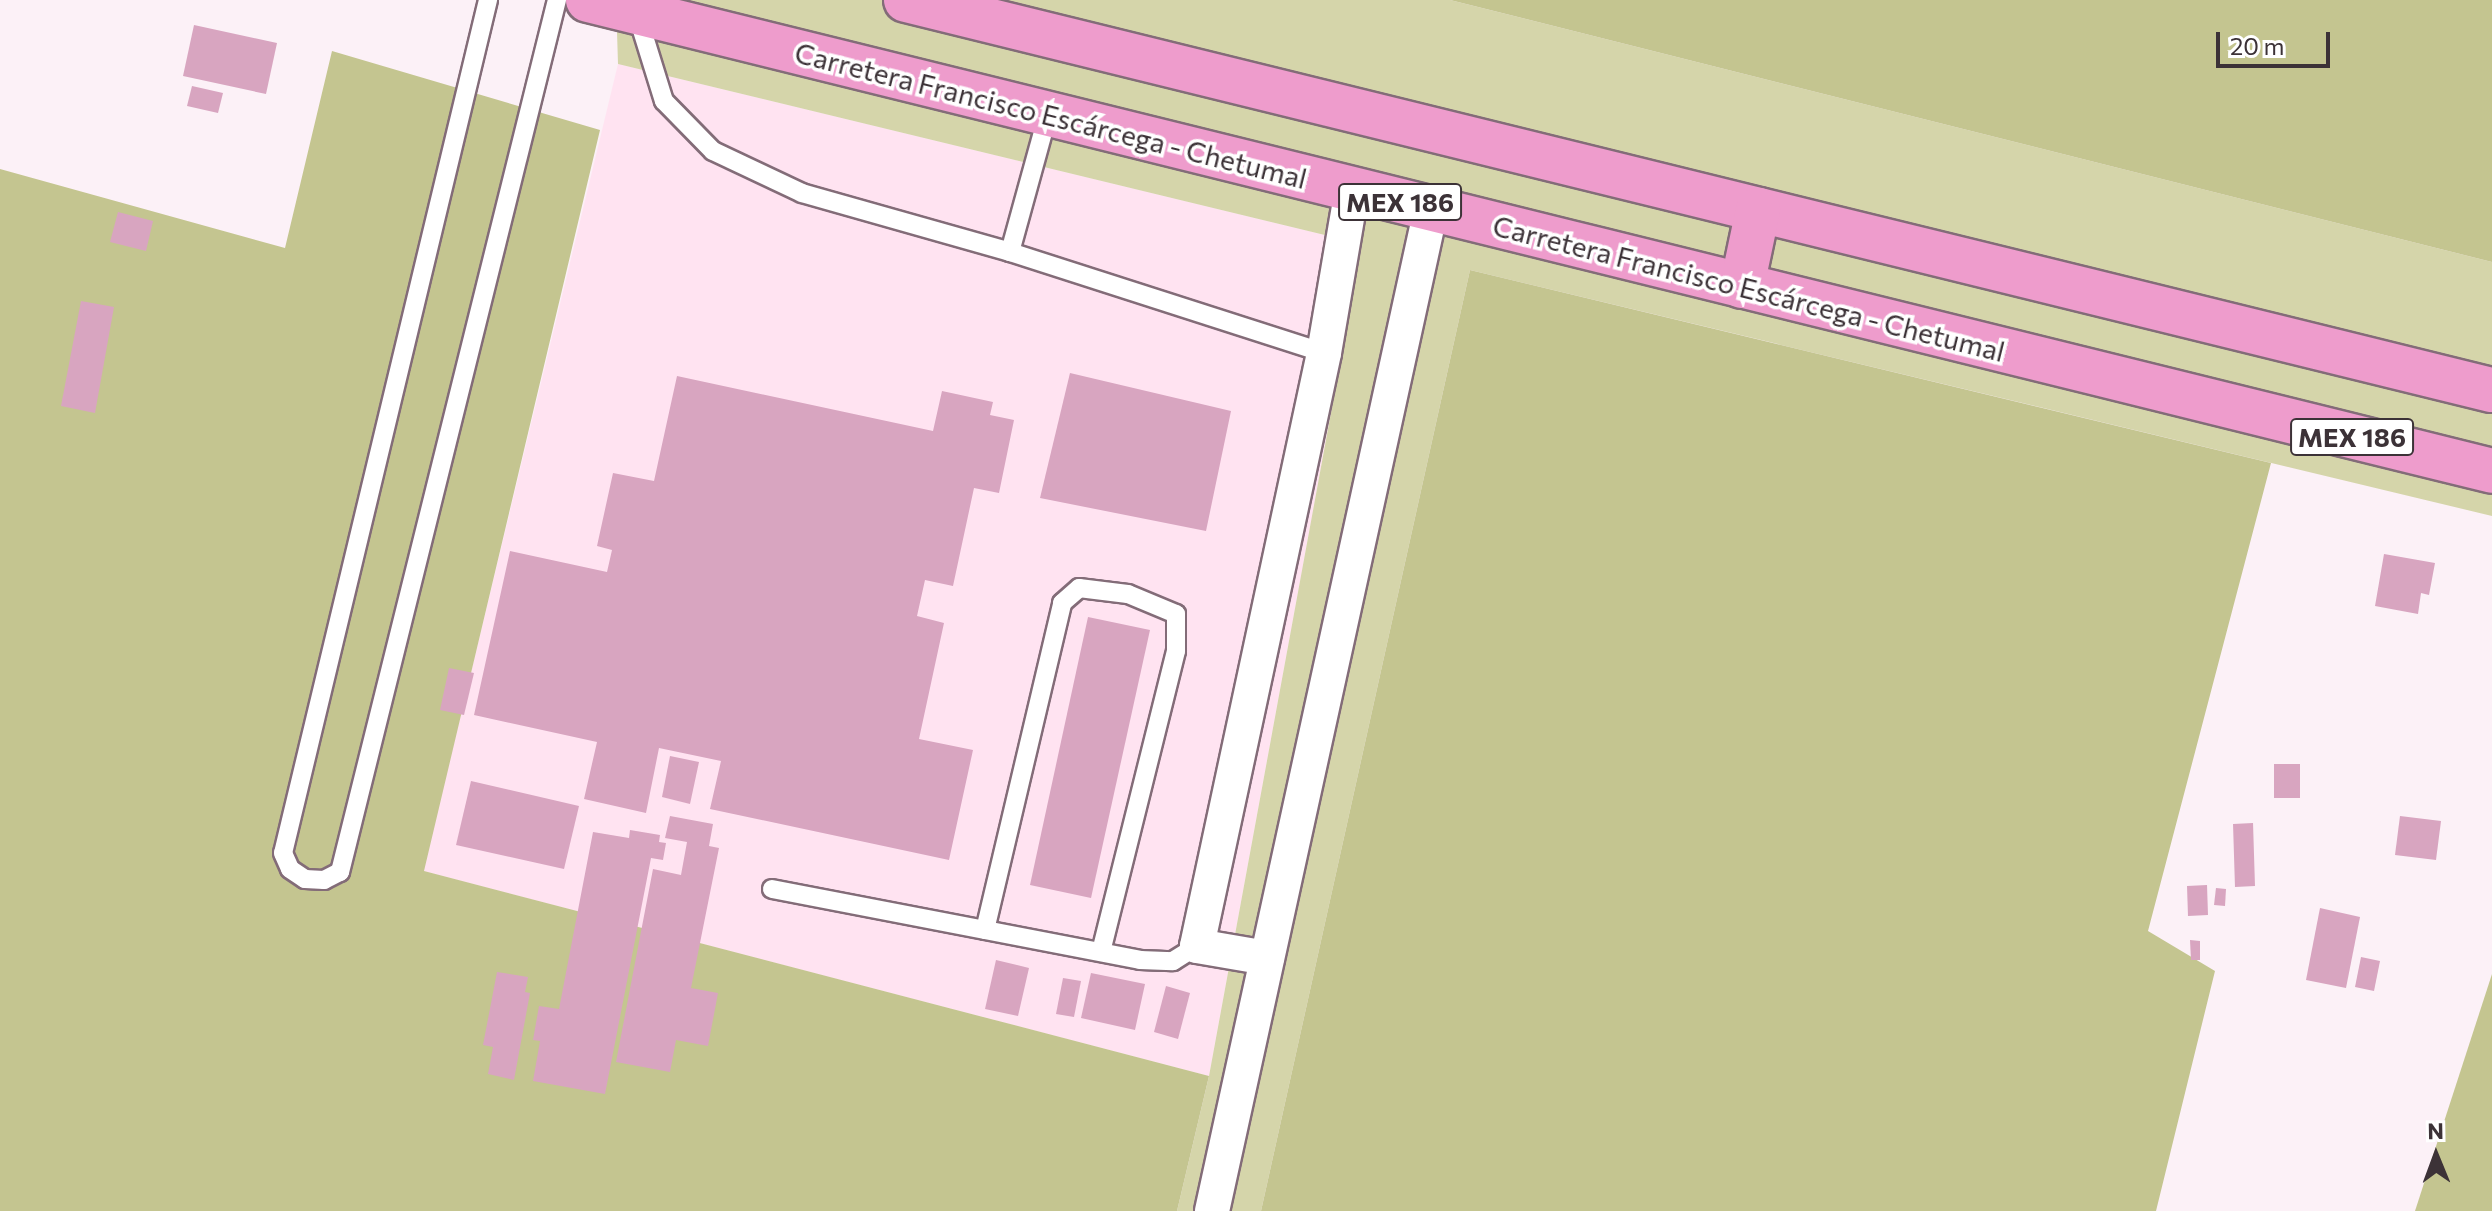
<!DOCTYPE html>
<html>
<head>
<meta charset="utf-8">
<style>
  body { margin:0 }
  #map { position:relative; width:2492px; height:1211px; overflow:hidden; background:#fcf1f7; font-family:Commissioner,sans-serif }
  div>[style] { position:absolute }
  .built>* { inset:0; background:#ffe3f1 }
  .green>* { inset:0; background:#d5d5aa }
  .forest>* { inset:0; background:#c4c590 }
  .building>* { inset:0; background:#d8a5c0 }
  .roads { filter:drop-shadow(2px 0 #836c78) drop-shadow(-2px 0 #836c78) drop-shadow(0 2px #836c78) drop-shadow(0 -2px #836c78) }
  .service>* { height:18px; margin:-9px; padding:0 9px; transform-origin:9px; border-radius:9px; background:#fff }
  .minor>* { height:34px; margin:-17px; padding:0 17px; transform-origin:17px; border-radius:17px; background:#fff }
  .trunk>* { height:44px; margin:-22px; padding:0 22px; transform-origin:22px; border-radius:22px; background:#ee9ccc }
  span { translate:-50% -50%; white-space:nowrap; text-align:center; line-height:1.15; -webkit-text-stroke:7px #fff; paint-order:stroke }
  .shield-label span { padding:2px 6px; background:#fff; border:2px solid; border-radius:6px; -webkit-text-stroke-width:0 }
  .shield-label { font-size:26px; color:#3c3237; font-weight:700 }
  .street-label { font-size:28px; color:#3c3237 }
  .north { position:absolute; left:2396px; top:1115px; width:80px; height:80px; -webkit-text-stroke:6px #fff; paint-order:stroke; rotate:359deg; font-size:22px; font-weight:700; line-height:32px; text-align:center; color:#3c3237 }
  .north::after { content:''; display:block; margin:auto; width:28px; height:36px; background:#3c3237; clip-path:polygon(50% 0,100% 100%,50% 72%,0 100%) }
  .scale { position:absolute; left:2216px; top:32px; width:114px; height:36px; box-sizing:border-box; border:4px solid #3c3237; border-top:0; padding-left:10px; font-size:24px; line-height:28px; white-space:nowrap; color:#3c3237; -webkit-text-stroke:6px #fff; paint-order:stroke }
</style>
</head>
<body>
<div id="map">
  <div class="built">
    <i style="clip-path:polygon(618px 64px,1362px 244px,1209px 1076px,423px 871px)"></i>
  </div>
  <div class="green">
    <i style="clip-path:polygon(616px 0,1450px 0,2492px 262px,2492px 516px,1470px 270px,1261px 1211px,1177px 1211px,1209px 1076px,1362px 244px,618px 64px)"></i>
  </div>
  <div class="forest">
    <i style="clip-path:polygon(1450px 0,2492px 0,2492px 262px)"></i>
    <i style="clip-path:polygon(332px 51px,600px 130px,424px 871px,1209px 1076px,1177px 1211px,0 1211px,0 169px,285px 248px)"></i>
    <i style="clip-path:polygon(1470px 270px,2271px 463px,2148px 931px,2215px 971px,2156px 1211px,1261px 1211px)"></i>
    <i style="clip-path:polygon(2492px 974px,2492px 1211px,2415px 1211px)"></i>
  </div>
  <div class="building">
    <i style="clip-path:polygon(194px 25px,277px 43px,266px 94px,183px 76px)"></i>
    <i style="clip-path:polygon(192px 86px,223px 93px,218px 113px,187px 106px)"></i>
    <i style="clip-path:polygon(118px 212px,153px 221px,146px 251px,110px 242px)"></i>
    <i style="clip-path:polygon(81px 301px,114px 307px,95px 413px,61px 406px)"></i>
    <i style="clip-path:polygon(1070px 373px,1231px 411px,1206px 531px,1040px 498px)"></i>
    <i style="clip-path:polygon(677px 376px,933px 431px,942px 391px,993px 402px,990px 415px,1014px 420px,999px 493px,974px 488px,953px 586px,925px 580px,917px 616px,944px 623px,919px 739px,973px 750px,949px 860px,710px 809px,721px 761px,659px 748px,646px 813px,584px 799px,597px 742px,474px 715px,510px 551px,607px 572px,612px 550px,597px 546px,613px 473px,654px 481px)"></i>
    <i style="clip-path:polygon(2384px 554px,2435px 563px,2429px 595px,2421px 593px,2418px 614px,2375px 606px)"></i>
    <i style="clip-path:polygon(1088px 617px,1150px 630px,1091px 898px,1030px 885px)"></i>
    <i style="clip-path:polygon(449px 668px,474px 673px,464px 715px,440px 710px)"></i>
    <i style="clip-path:polygon(670px 756px,699px 762px,690px 804px,662px 797px)"></i>
    <i style="clip-path:polygon(2274px 764px,2300px 764px,2300px 798px,2274px 798px)"></i>
    <i style="clip-path:polygon(471px 781px,579px 806px,564px 869px,456px 845px)"></i>
    <i style="clip-path:polygon(670px 816px,713px 824px,709px 846px,719px 848px,691px 988px,718px 993px,708px 1046px,676px 1040px,670px 1072px,616px 1062px,653px 869px,681px 875px,687px 842px,665px 838px)"></i>
    <i style="clip-path:polygon(2400px 816px,2441px 821px,2436px 860px,2395px 855px)"></i>
    <i style="clip-path:polygon(2253px 823px,2255px 886px,2235px 887px,2233px 824px)"></i>
    <i style="clip-path:polygon(630px 830px,660px 835px,659px 842px,666px 843px,663px 860px,651px 858px,605px 1094px,533px 1081px,540px 1041px,533px 1040px,539px 1006px,559px 1009px,593px 832px,629px 838px)"></i>
    <i style="clip-path:polygon(2207px 885px,2208px 915px,2188px 916px,2187px 886px)"></i>
    <i style="clip-path:polygon(2216px 888px,2226px 889px,2225px 906px,2214px 905px)"></i>
    <i style="clip-path:polygon(2320px 908px,2360px 917px,2346px 988px,2306px 980px)"></i>
    <i style="clip-path:polygon(2190px 940px,2200px 941px,2200px 960px,2191px 960px)"></i>
    <i style="clip-path:polygon(2361px 957px,2380px 961px,2374px 991px,2355px 987px)"></i>
    <i style="clip-path:polygon(996px 960px,1029px 968px,1018px 1016px,985px 1009px)"></i>
    <i style="clip-path:polygon(497px 972px,528px 977px,525px 992px,530px 993px,514px 1080px,488px 1074px,493px 1047px,483px 1045px)"></i>
    <i style="clip-path:polygon(1091px 973px,1145px 984px,1135px 1030px,1081px 1018px)"></i>
    <i style="clip-path:polygon(1063px 978px,1081px 981px,1074px 1017px,1056px 1014px)"></i>
    <i style="clip-path:polygon(1166px 986px,1190px 993px,1178px 1039px,1154px 1032px)"></i>
  </div>
  <div class="roads">
    <div class="service">
      <i style="left:488px;top:0;width:877px;rotate:103.51deg"></i>
      <i style="left:283px;top:853px;width:17px;rotate:66deg"></i>
      <i style="left:290px;top:869px;width:18px;rotate:34deg"></i>
      <i style="left:305px;top:879px;width:19px;rotate:3deg"></i>
      <i style="left:324px;top:880px;width:18px;rotate:-27deg"></i>
      <i style="left:340px;top:872px;width:899px;rotate:-76.03deg"></i>
      <i style="left:637px;top:14px;width:91px;rotate:72.8deg"></i>
      <i style="left:664px;top:101px;width:70px;rotate:45.6deg"></i>
      <i style="left:713px;top:151px;width:98px;rotate:25.3deg"></i>
      <i style="left:802px;top:193px;width:216px;rotate:15.8deg"></i>
      <i style="left:1010px;top:252px;width:330px;rotate:17.8deg"></i>
      <i style="left:1010px;top:252px;width:143px;rotate:-74.6deg"></i>
      <i style="left:772px;top:889px;width:375px;rotate:10.9deg"></i>
      <i style="left:1140px;top:960px;width:33px;rotate:2deg"></i>
      <i style="left:1173px;top:961px;width:28px;rotate:-32deg"></i>
      <i style="left:985px;top:930px;width:336px;rotate:-76.7deg"></i>
      <i style="left:1062px;top:603px;width:23px;rotate:-41deg"></i>
      <i style="left:1079px;top:588px;width:49px;rotate:7deg"></i>
      <i style="left:1128px;top:594px;width:52px;rotate:22.6deg"></i>
      <i style="left:1176px;top:614px;width:37px;rotate:90deg"></i>
      <i style="left:1176px;top:651px;width:310px;rotate:104deg"></i>
    </div>
    <div class="minor">
      <i style="left:1267px;top:958px;width:71px;rotate:-170.3deg"></i>
      <i style="left:1197px;top:946px;width:606px;rotate:-77.91deg"></i>
      <i style="left:1324px;top:353px;width:165px;rotate:-80.3deg"></i>
      <i style="left:1212px;top:1211px;width:1026px;rotate:-77.67deg"></i>
    </div>
    <div class="trunk">
      <i style="left:588px;top:0;width:1961px;rotate:13.89deg"></i>
      <i style="left:906px;top:0;width:1633px;rotate:13.82deg"></i>
      <i style="left:1742px;top:286px;width:78px;rotate:-78.1deg"></i>
    </div>
  </div>
  <div class="shield-label">
    <span style="left:1400px;top:202px">MEX 186</span>
    <span style="left:2352px;top:437px">MEX 186</span>
  </div>
  <div class="street-label">
    <span style="left:1051px;top:115px;rotate:14deg">Carretera Francisco Escárcega - Chetumal</span>
    <span style="left:1749px;top:288px;rotate:14deg">Carretera Francisco Escárcega - Chetumal</span>
  </div>
  <div class="north">N</div>
  <div class="scale">20 m</div>
</div>
</body>
</html>
